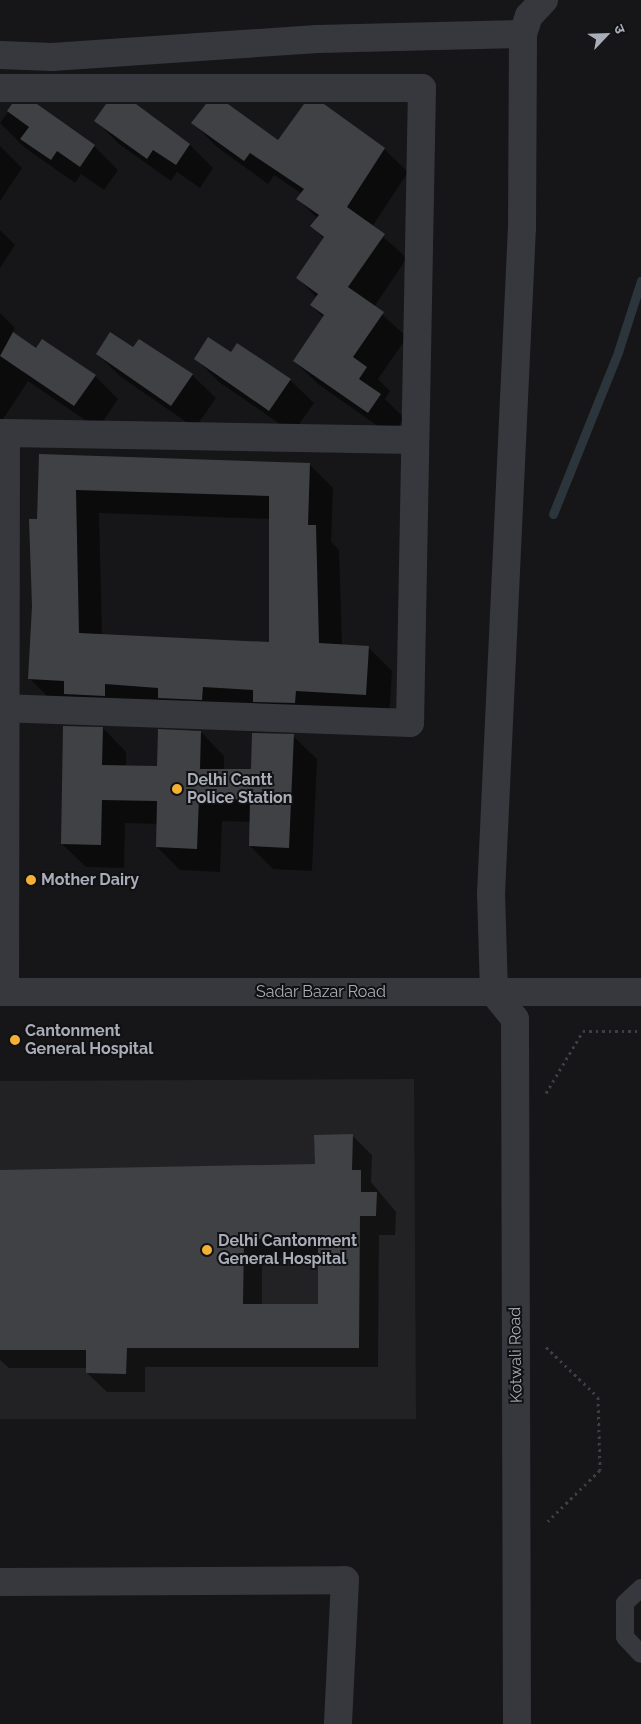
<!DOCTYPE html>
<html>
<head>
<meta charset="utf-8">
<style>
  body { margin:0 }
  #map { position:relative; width:641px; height:1724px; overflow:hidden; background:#161618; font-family:Raleway,"Noto Sans Devanagari",sans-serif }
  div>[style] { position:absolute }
  .built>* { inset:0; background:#222225 }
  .shadow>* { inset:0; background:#0007 }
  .stream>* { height:9px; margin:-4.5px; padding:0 4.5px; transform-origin:4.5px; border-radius:4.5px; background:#2c353c }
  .building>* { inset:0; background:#404145 }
  .path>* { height:3px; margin-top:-1.5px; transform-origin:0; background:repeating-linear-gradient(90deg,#3d3f44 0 2.5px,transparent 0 6.5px) }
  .service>* { height:18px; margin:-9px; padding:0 9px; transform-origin:9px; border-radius:9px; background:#37383d }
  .minor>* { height:28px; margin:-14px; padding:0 14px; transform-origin:14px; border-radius:14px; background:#37383d }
  .tertiary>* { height:28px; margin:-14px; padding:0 14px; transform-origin:14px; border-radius:14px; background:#37383d }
  .dots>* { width:14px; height:14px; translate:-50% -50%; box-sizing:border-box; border:2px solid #111113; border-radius:50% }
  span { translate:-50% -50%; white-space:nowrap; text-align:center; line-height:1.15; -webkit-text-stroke:4px #111113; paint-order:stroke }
  .poi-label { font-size:16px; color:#a8adb8; font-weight:700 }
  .left { translate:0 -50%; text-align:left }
  .street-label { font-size:16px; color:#a8adb8 }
  .north { position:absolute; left:581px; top:10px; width:50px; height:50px; -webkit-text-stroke:4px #111113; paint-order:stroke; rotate:66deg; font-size:14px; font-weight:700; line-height:20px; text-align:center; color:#a8adb8 }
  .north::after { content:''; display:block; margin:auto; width:18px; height:22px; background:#a8adb8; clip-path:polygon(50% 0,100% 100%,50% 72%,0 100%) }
</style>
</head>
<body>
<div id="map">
  <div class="built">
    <i style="clip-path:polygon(414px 1079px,416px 1419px,0 1419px,0 1081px)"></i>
  </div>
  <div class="shadow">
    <i style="clip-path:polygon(13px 105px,94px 146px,118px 170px,104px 190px,81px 174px,75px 183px,24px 147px,0 123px)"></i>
    <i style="clip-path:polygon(96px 121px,190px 145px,213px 168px,200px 188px,177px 172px,171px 181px,119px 144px)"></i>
    <i style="clip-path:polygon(193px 123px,279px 141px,384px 149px,408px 172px,372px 227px,407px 258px,374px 307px,407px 337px,378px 379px,390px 391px,385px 399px,404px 418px,392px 436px,318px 384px,294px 361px,324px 318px,311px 305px,317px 298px,298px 278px,324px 239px,312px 226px,318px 219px,298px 199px,302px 194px,274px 175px,268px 184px,217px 147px)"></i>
    <i style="clip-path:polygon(0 146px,22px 168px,0 201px)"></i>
    <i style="clip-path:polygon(0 230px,15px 245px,0 268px)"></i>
    <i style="clip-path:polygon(0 313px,15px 328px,12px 333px,36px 349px,95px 376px,118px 399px,98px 429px,28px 381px,0 424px)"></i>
    <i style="clip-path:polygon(97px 354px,192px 375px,216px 398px,195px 428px,121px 377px)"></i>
    <i style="clip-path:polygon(232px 354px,290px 380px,314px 403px,293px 433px,219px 382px,195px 358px)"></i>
    <i style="clip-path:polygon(evenodd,40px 456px,310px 465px,333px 488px,331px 542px,339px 550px,342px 645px,368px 647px,392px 671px,389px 718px,53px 702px,29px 678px,40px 456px,99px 513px,270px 519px,271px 644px,102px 636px,99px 513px)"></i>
    <i style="clip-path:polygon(103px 728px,126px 752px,126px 767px,159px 768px,201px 732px,224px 756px,224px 770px,252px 770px,293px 736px,317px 759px,312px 871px,273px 869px,250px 846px,251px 822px,222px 821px,220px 872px,180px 870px,157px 847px,158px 824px,125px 823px,124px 868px,86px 867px,62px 844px)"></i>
    <i style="clip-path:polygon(evenodd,352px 1135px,372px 1155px,371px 1182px,396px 1212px,395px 1235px,379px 1235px,378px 1367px,145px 1367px,145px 1392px,107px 1392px,87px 1373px,87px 1368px,9px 1368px,0 1360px,0 1171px,316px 1165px,352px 1135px,262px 1258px,319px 1258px,319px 1305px,262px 1305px,262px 1258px)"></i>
  </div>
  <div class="stream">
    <i style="left:553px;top:514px;width:175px;rotate:-68.1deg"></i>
    <i style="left:618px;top:352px;width:75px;rotate:-72.1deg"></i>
  </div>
  <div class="building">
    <i style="clip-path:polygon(12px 104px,37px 104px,95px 145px,80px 167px,57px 151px,51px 160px,20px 139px,29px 127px,7px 111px)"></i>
    <i style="clip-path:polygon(106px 104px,136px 104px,190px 144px,176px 165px,153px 150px,147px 159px,94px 121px)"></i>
    <i style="clip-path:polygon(206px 104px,228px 104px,278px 140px,304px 104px,324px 104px,385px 148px,347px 207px,385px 234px,348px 287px,384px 312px,353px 357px,367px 367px,359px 379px,381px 394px,368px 413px,293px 361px,324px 315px,310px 305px,318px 294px,296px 278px,324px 237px,310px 226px,319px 215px,296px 199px,304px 189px,250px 153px,244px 161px,191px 123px)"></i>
    <i style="clip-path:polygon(13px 332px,36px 348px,42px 339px,96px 375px,74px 406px,0 356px)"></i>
    <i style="clip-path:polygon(110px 332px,133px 347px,139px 339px,193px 374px,171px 406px,96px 354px)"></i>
    <i style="clip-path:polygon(208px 337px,231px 352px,237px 343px,291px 379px,269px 411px,194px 359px)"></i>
    <i style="clip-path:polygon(evenodd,39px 454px,310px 463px,308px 525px,316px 525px,319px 643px,369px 646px,366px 695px,296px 691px,295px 703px,253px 702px,253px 690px,203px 687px,202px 700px,158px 698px,158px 688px,105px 684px,105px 696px,64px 694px,64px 681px,28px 679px,32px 606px,29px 519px,37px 519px,39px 454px,76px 490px,269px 496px,269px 642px,79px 633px,76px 490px)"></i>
    <i style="clip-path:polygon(63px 726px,103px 727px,102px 765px,157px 766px,158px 729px,201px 731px,200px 769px,251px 769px,252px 733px,294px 734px,289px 848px,249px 846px,250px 800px,199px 798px,197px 849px,156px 847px,157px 801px,102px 800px,101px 845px,61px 844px)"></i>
    <i style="clip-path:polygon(evenodd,353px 1134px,352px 1170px,361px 1170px,361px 1192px,377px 1192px,376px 1216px,360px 1216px,359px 1348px,127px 1348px,126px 1374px,86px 1373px,86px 1350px,0 1350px,0 1170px,315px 1164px,314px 1135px,353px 1134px,244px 1239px,318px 1239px,318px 1304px,243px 1304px,244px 1239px)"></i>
  </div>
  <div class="path">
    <i style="left:546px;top:1093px;width:72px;rotate:-59.2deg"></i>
    <i style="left:583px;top:1031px;width:58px"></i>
    <i style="left:546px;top:1347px;width:72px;rotate:43.9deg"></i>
    <i style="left:598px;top:1397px;width:73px;rotate:88.4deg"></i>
    <i style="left:600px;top:1470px;width:73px;rotate:135.6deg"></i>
  </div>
  <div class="service">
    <i style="left:641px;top:1588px;width:22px;rotate:137deg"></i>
    <i style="left:625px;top:1603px;width:34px;rotate:90deg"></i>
    <i style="left:625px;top:1637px;width:23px;rotate:47deg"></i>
  </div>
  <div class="minor">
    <i style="left:0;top:55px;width:52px;rotate:2.2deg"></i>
    <i style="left:52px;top:57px;width:266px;rotate:-3.9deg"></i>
    <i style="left:317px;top:39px;width:206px;rotate:-1.4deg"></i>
    <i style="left:0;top:88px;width:422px"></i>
    <i style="left:422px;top:88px;width:635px;rotate:91.08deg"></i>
    <i style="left:410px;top:723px;width:403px;rotate:-177.9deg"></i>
    <i style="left:0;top:433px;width:6px"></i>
    <i style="left:6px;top:433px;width:559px;rotate:90.1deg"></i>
    <i style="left:6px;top:433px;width:408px;rotate:1deg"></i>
    <i style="left:494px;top:993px;width:99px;rotate:-91.7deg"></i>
    <i style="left:491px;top:894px;width:667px;rotate:-87.34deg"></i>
    <i style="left:522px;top:228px;width:194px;rotate:-89.7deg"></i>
    <i style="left:523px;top:34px;width:19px;rotate:-72deg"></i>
    <i style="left:529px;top:16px;width:22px;rotate:-47deg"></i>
    <i style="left:0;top:1582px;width:345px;rotate:-0.3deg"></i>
    <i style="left:345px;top:1580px;width:144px;rotate:92.8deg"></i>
  </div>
  <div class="tertiary">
    <i style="left:0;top:992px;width:641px"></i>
    <i style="left:494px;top:993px;width:33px;rotate:51deg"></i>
    <i style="left:515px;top:1019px;width:705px;rotate:89.84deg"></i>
  </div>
  <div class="dots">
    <i style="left:177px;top:789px;background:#f2b134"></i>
    <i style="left:31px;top:880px;background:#f2b134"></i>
    <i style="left:15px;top:1040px;background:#f2b134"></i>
    <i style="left:207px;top:1250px;background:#f2b134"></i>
  </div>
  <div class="poi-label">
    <span class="left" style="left:187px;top:789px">Delhi Cantt<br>Police Station</span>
    <span class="left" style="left:41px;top:880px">Mother Dairy</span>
    <span class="left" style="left:25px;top:1040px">Cantonment<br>General Hospital</span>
    <span class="left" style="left:218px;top:1250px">Delhi Cantonment<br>General Hospital</span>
  </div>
  <div class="street-label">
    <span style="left:321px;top:992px">Sadar Bazar Road</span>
    <span style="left:516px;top:1355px;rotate:-91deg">Kotwali Road</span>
  </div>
  <div class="north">उ</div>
</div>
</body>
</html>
